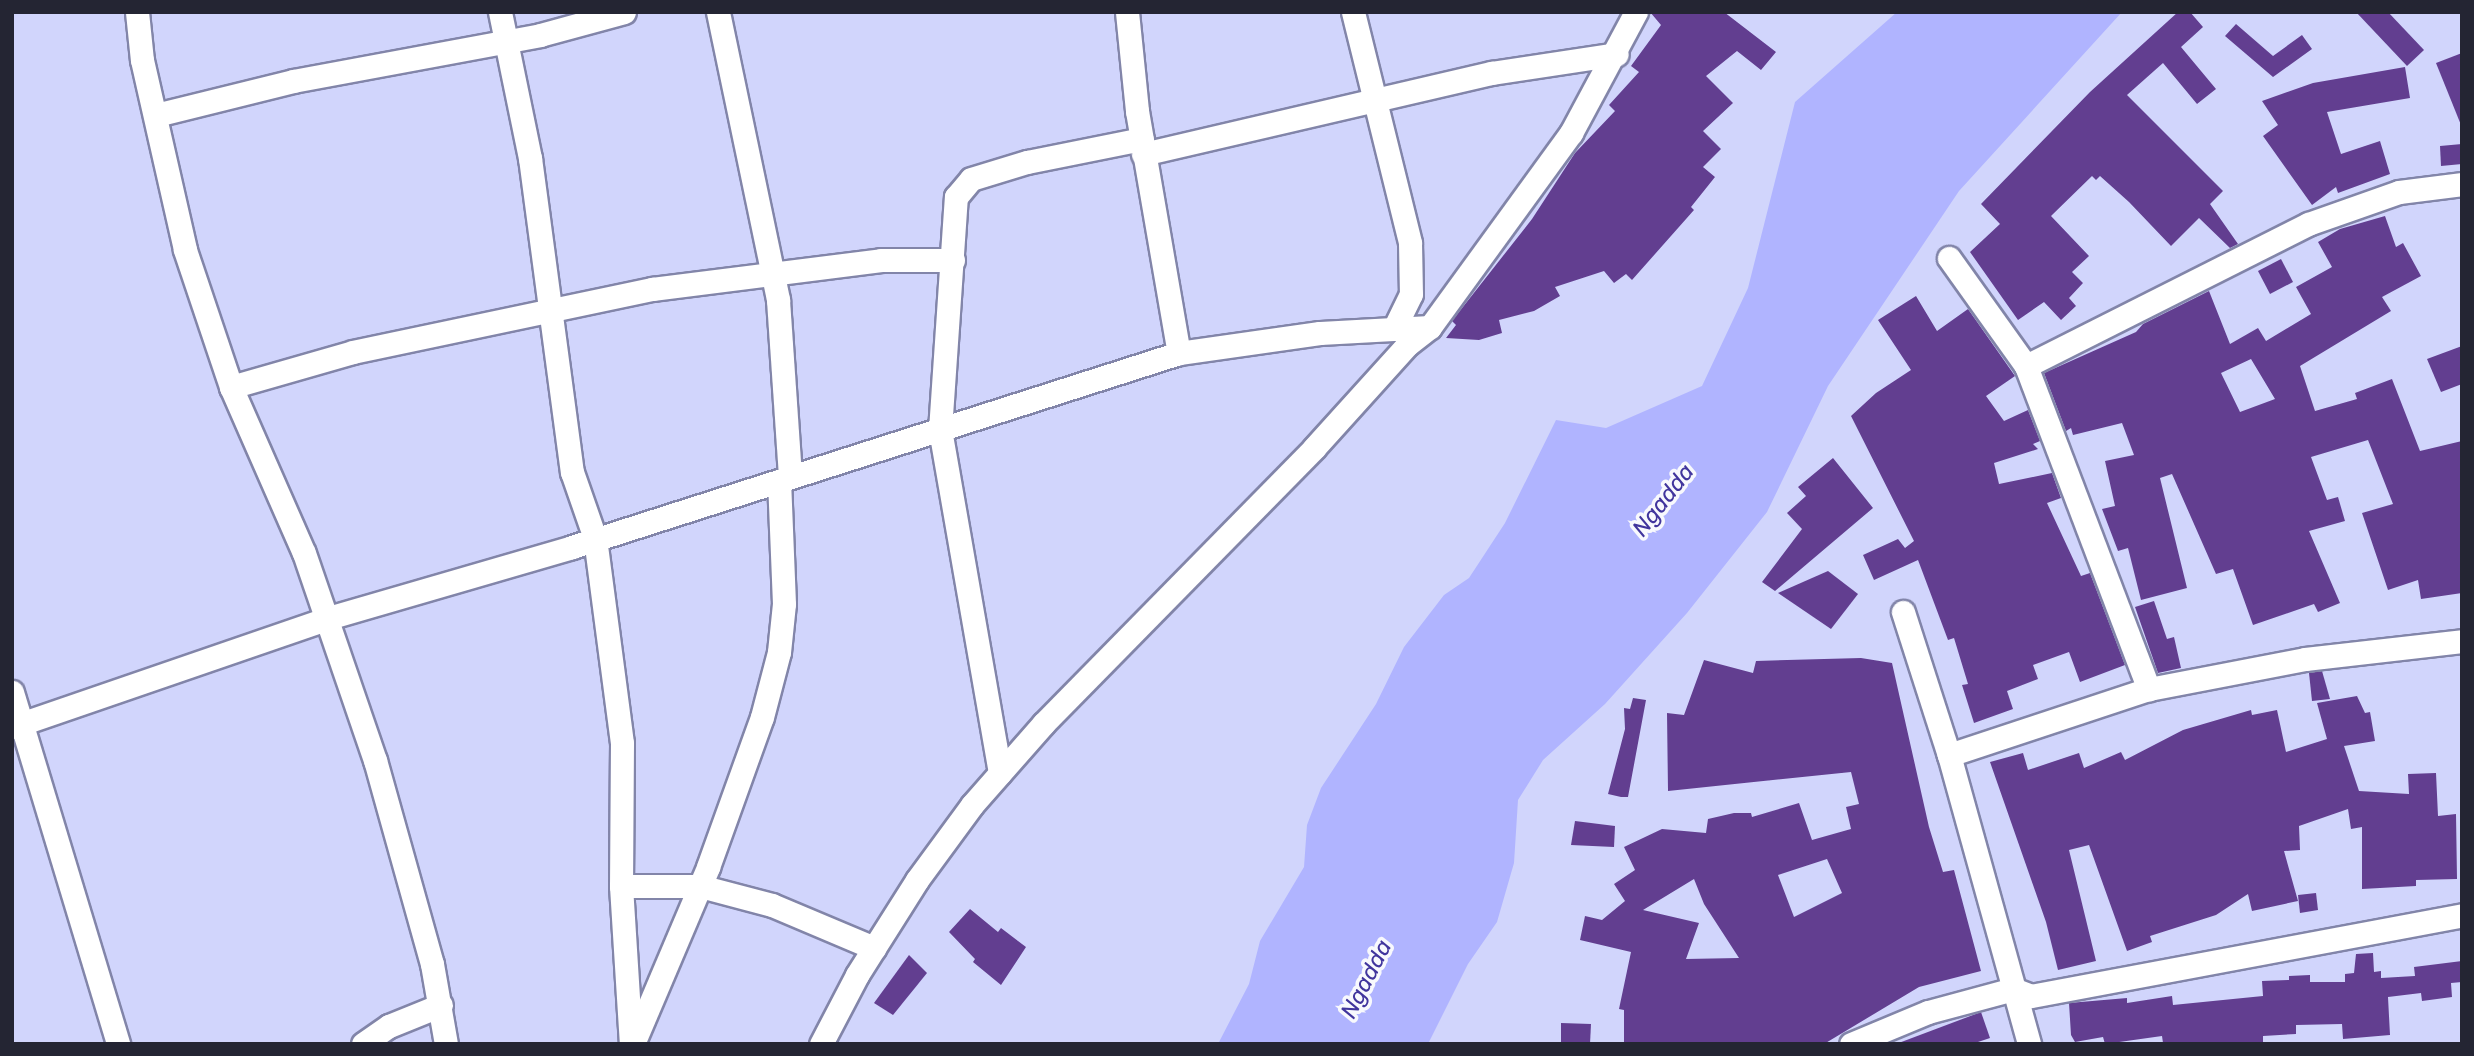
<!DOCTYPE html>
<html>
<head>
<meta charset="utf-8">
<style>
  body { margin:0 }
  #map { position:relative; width:2474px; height:1056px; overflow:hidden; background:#d1d5fc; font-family:Rubik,sans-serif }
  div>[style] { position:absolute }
  .water>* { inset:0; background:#b0b4ff }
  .building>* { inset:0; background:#623e90 }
  .roads { filter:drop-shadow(2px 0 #8285a9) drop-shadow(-2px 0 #8285a9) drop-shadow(0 2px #8285a9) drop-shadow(0 -2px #8285a9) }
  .minor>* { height:23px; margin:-11.5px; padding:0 11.5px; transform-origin:11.5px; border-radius:11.5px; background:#fff }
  span { translate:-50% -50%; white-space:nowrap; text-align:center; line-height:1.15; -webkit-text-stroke:7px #f8f9fd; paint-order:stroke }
  .water-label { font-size:23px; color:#41359d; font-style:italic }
  .frame { position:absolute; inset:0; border:14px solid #242533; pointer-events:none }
</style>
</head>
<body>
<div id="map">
  <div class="water">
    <i style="clip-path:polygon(1897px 12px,2122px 12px,1959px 191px,1828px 386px,1767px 512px,1687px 613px,1605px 704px,1543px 760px,1518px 800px,1514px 863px,1497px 922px,1468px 964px,1428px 1044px,1218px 1044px,1249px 984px,1260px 941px,1304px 867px,1307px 825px,1321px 788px,1376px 704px,1404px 647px,1444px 595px,1469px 578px,1505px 523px,1556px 420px,1606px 428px,1702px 386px,1748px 288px,1795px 102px)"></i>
  </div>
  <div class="building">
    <i style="clip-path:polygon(1650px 12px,1724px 12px,1776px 52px,1761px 70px,1737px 51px,1706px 76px,1733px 103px,1703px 131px,1721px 149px,1703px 167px,1715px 177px,1691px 207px,1694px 210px,1632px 280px,1626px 274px,1614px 283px,1604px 271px,1555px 287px,1560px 296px,1534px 311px,1499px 320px,1502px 333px,1479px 340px,1446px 338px,1456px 325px,1452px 321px,1455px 317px,1532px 219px,1575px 153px,1615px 111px,1609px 105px,1639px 72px,1631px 66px,1661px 25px)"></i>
    <i style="clip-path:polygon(2178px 12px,2190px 12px,2203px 27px,2181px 47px,2216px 89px,2197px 104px,2163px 63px,2127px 95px,2223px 191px,2210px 204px,2238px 244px,2230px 248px,2199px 218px,2171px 246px,2129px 202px,2100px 176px,2096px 180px,2092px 176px,2051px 216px,2089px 256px,2072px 272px,2083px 283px,2069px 298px,2076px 306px,2061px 320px,2044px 302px,2018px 320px,1970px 252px,2000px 224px,1981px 204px,2090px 92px)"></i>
    <i style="clip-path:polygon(2356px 12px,2388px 12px,2424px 50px,2407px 66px)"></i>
    <i style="clip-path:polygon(2236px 24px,2273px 56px,2302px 35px,2312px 49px,2273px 77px,2225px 36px)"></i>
    <i style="clip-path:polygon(2462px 53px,2462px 125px,2461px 125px,2436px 63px)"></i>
    <i style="clip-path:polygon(2405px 67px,2410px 98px,2327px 112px,2341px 154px,2380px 141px,2390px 174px,2338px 193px,2336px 187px,2312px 205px,2263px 136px,2278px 125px,2262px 101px,2313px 83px)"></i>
    <i style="clip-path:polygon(2462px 144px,2462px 164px,2441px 166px,2440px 146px)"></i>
    <i style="clip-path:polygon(evenodd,2385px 216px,2396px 247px,2403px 243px,2421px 276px,2382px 297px,2391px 311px,2300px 366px,2315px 411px,2357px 399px,2355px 393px,2392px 379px,2420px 451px,2462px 441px,2462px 593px,2421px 599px,2418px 580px,2388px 590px,2362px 513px,2393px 504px,2368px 440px,2311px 457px,2327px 500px,2338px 497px,2345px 521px,2309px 531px,2340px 603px,2318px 612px,2314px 604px,2253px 625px,2233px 569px,2216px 574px,2172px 474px,2160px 478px,2187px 588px,2141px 600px,2128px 548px,2118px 551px,2102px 509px,2115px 506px,2105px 461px,2134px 455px,2122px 423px,2073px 435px,2071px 428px,2066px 431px,2044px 373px,2136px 332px,2143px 324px,2209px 291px,2230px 344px,2258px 328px,2266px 341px,2311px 314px,2296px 287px,2332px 267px,2318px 242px,2340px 229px,2385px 216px,2251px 359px,2275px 399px,2240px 412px,2221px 373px,2251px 359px)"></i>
    <i style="clip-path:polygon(2281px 259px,2293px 282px,2270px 294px,2258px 271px)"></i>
    <i style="clip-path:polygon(1916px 296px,1937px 331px,1968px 309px,2015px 376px,1986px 396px,2004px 421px,2028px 410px,2040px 441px,2033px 444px,2038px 449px,1994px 463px,1999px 484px,2052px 473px,2061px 498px,2047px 503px,2081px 576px,2090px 573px,2125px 665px,2080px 682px,2069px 652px,2033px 665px,2038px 679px,2007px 691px,2013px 709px,1974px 723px,1962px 685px,1968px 684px,1954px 638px,1948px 640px,1918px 560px,1874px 580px,1863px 555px,1898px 539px,1905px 548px,1914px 541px,1851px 416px,1876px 393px,1911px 370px,1878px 320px)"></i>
    <i style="clip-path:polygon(2462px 346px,2462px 384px,2441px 392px,2427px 359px)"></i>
    <i style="clip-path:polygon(1833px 458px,1873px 508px,1775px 591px,1762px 582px,1802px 529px,1787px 513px,1806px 496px,1798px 487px)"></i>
    <i style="clip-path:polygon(1828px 571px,1858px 594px,1831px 629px,1778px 593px)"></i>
    <i style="clip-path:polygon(2154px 601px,2167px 639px,2174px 637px,2181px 668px,2158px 673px,2135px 607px)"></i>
    <i style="clip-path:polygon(evenodd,1861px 658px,1892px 663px,1929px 827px,1943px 872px,1954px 870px,1981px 971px,1919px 987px,1824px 1044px,1624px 1044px,1624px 1010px,1619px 1009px,1631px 952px,1580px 940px,1585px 916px,1602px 920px,1625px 901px,1614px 884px,1635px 870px,1624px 847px,1662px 829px,1706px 833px,1708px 819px,1734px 813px,1751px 813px,1752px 817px,1799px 803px,1812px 840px,1851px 829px,1846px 807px,1859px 804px,1851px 772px,1668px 791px,1667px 713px,1684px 715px,1704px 660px,1753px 673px,1756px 661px,1861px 658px,1827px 859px,1842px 893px,1794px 917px,1778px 875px,1827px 859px,1861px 658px,1694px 879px,1704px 904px,1739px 958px,1686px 959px,1699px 923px,1643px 910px,1694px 879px)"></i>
    <i style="clip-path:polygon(2322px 671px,2330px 699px,2312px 701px,2309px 673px)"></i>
    <i style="clip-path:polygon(2357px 696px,2365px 713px,2370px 712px,2375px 741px,2344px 746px,2359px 791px,2409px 794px,2408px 774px,2436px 773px,2438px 816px,2456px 814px,2457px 879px,2416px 880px,2416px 886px,2362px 889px,2362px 827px,2351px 829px,2348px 809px,2299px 826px,2300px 850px,2284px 851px,2298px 901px,2252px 911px,2248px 894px,2216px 915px,2150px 936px,2152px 942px,2127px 951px,2089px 845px,2069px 850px,2096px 961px,2058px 970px,2046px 922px,1990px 762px,2023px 753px,2028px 770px,2079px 753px,2084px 768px,2121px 752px,2125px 760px,2183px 730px,2251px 710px,2252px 715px,2277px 710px,2286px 752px,2327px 739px,2317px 703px)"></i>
    <i style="clip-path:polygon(1633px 698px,1646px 700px,1628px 797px,1621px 797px,1608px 794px,1625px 729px,1624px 708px,1630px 709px)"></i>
    <i style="clip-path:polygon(1575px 821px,1615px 826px,1614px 847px,1571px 845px)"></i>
    <i style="clip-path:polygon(2316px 893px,2318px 910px,2300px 913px,2298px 895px)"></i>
    <i style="clip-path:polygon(970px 909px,998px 932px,1001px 928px,1026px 947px,1001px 985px,973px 962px,975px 959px,949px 932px)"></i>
    <i style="clip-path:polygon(2373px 953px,2374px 972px,2381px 971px,2381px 978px,2415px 976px,2414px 967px,2462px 961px,2462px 982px,2451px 983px,2452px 997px,2422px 1001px,2421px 993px,2388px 997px,2390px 1035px,2343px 1039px,2342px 1024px,2296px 1025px,2296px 1034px,2263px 1036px,2263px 1044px,2163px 1043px,2162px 1036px,2105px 1044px,2103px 1037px,2075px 1042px,2071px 1035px,2069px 1003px,2127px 998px,2127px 1003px,2172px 996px,2173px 1005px,2263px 996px,2262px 981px,2289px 980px,2289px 976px,2310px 975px,2310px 982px,2345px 982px,2345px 974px,2354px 973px,2356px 954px)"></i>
    <i style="clip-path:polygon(909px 955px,927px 973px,893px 1015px,874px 1003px)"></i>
    <i style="clip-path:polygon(1981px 1012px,1990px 1038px,1972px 1044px,1896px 1044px)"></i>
    <i style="clip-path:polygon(1561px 1023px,1591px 1024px,1590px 1044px,1561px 1044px)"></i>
  </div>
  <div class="roads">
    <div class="minor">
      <i style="left:137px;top:12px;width:48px;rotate:84.1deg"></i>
      <i style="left:142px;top:60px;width:195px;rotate:77.2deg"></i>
      <i style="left:185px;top:250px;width:145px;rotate:71.4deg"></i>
      <i style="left:231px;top:387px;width:181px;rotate:66.3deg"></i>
      <i style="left:304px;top:553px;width:219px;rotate:71.1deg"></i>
      <i style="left:375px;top:760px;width:212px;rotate:74.4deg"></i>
      <i style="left:432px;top:964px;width:81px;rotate:80.1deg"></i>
      <i style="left:500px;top:12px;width:149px;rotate:78.4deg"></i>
      <i style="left:530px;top:158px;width:317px;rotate:82.4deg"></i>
      <i style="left:572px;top:472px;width:70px;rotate:70.8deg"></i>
      <i style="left:595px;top:538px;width:207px;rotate:82.5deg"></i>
      <i style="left:622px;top:743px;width:143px;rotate:90.4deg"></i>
      <i style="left:621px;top:886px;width:158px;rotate:86.4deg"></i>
      <i style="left:718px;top:12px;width:294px;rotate:78.2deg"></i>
      <i style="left:778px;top:300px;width:177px;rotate:86.1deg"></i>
      <i style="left:1127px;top:12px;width:100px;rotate:84.2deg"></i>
      <i style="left:1137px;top:111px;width:246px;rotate:80.2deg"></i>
      <i style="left:1353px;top:12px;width:238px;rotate:76.1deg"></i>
      <i style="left:1410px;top:243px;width:51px;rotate:88.9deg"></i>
      <i style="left:1411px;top:294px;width:39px;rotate:116deg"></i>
      <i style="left:156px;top:115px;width:141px;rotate:-13.9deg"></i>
      <i style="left:293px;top:81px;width:251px;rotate:-10.5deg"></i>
      <i style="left:540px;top:35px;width:87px;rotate:-15.3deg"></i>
      <i style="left:1143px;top:154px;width:358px;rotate:-13.1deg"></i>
      <i style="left:1492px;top:73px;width:126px;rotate:-8.6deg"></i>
      <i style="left:1949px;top:258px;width:133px;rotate:54.5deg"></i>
      <i style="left:2026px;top:366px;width:346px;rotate:69.2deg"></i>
      <i style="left:2026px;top:366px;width:316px;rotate:-26.7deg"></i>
      <i style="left:2308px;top:224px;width:96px;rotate:-19.4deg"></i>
      <i style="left:2399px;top:192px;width:64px;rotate:-7.2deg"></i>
      <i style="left:231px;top:387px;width:127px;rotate:-16deg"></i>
      <i style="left:353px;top:352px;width:306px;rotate:-11.9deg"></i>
      <i style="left:652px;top:289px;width:231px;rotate:-7.2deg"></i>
      <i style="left:881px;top:260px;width:72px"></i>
      <i style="left:1903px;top:612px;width:150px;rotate:72.2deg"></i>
      <i style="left:1949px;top:755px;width:300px;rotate:74.5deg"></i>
      <i style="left:12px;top:692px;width:368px;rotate:73.2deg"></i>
      <i style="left:12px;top:727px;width:334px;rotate:-19deg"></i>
      <i style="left:328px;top:618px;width:254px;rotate:-16.2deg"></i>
      <i style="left:572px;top:547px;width:637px;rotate:-17.72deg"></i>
      <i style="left:1179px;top:353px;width:142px;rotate:-8.1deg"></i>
      <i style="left:1320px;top:333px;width:110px;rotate:-3.1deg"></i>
      <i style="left:1949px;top:755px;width:211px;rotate:-18.3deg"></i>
      <i style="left:2149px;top:689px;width:159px;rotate:-10.9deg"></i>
      <i style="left:2305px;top:659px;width:158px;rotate:-6.5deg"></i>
      <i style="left:1000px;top:773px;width:348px;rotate:-99.9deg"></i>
      <i style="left:940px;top:430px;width:234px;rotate:-86.1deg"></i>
      <i style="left:956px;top:197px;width:23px;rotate:-50deg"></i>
      <i style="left:971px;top:179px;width:59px;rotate:-16.9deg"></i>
      <i style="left:1027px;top:162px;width:117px;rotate:-11.3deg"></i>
      <i style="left:621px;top:886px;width:79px"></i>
      <i style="left:700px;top:886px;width:74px;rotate:14.8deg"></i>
      <i style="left:772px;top:905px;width:111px;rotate:22.9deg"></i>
      <i style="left:363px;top:1044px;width:32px;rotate:-35deg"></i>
      <i style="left:389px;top:1026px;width:56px;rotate:-22deg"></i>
      <i style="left:633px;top:1044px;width:192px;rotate:-67deg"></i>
      <i style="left:708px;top:867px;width:159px;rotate:-70.2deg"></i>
      <i style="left:762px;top:717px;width:67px;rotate:-75.3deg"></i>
      <i style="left:779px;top:652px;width:48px;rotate:-84.1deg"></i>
      <i style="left:784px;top:604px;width:123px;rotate:-92.3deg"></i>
      <i style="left:821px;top:1044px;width:78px;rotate:-62.4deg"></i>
      <i style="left:857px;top:975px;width:112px;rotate:-57.7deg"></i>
      <i style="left:917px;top:880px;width:93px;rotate:-53.7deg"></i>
      <i style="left:972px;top:805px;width:109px;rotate:-48.7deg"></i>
      <i style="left:1044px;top:723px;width:385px;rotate:-45.5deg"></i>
      <i style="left:1314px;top:448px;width:139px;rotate:-47.9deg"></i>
      <i style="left:1407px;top:345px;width:29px;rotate:-38deg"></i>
      <i style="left:1430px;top:327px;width:240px;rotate:-54deg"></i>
      <i style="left:1571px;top:133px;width:137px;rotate:-61.8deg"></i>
      <i style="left:1851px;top:1044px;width:83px;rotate:-22.6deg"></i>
      <i style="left:1928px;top:1012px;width:88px;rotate:-15.1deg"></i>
      <i style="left:2013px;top:989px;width:19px;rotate:21deg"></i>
      <i style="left:2031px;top:996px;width:439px;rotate:-10.6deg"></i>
    </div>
  </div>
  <div class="water-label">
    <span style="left:1663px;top:500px;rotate:-52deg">Ngadda</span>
    <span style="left:1366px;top:979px;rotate:-63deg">Ngadda</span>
  </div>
  <div class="frame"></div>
</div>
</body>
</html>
